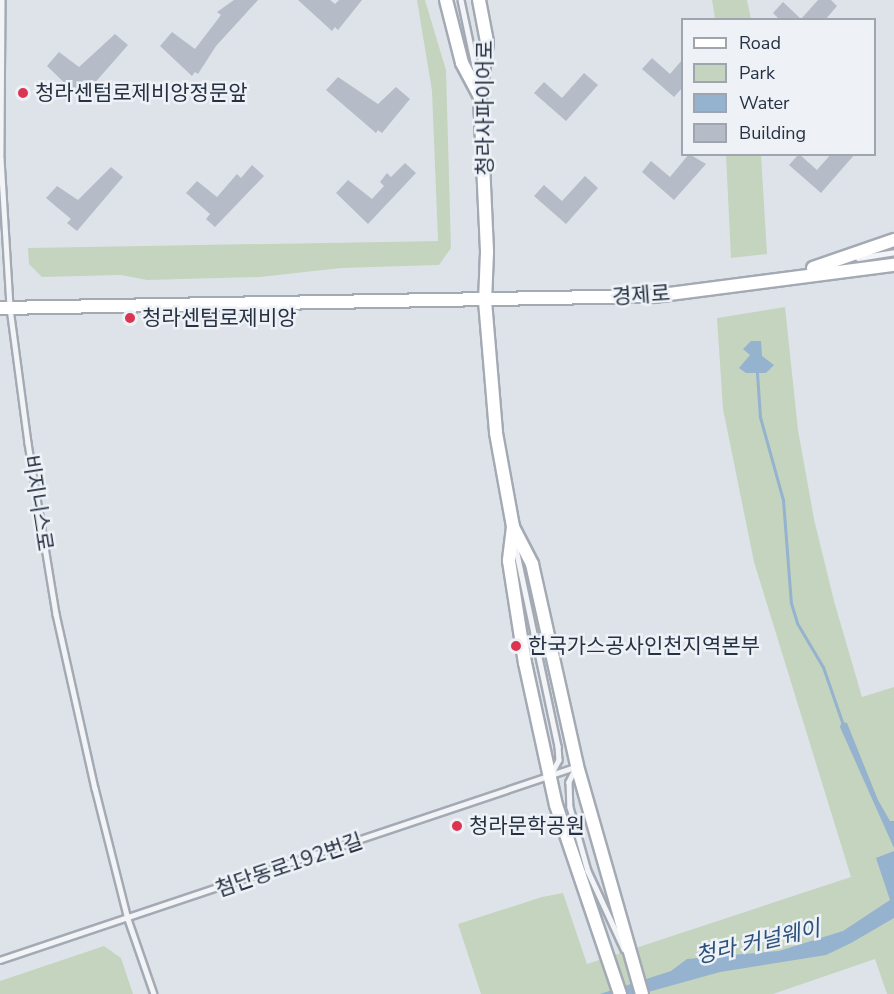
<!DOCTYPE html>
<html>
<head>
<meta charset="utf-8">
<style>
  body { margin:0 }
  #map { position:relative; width:894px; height:994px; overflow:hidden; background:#dee3ea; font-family:"Nunito Sans","Noto Sans KR",sans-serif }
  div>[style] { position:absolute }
  .green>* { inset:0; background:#c5d4bf }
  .water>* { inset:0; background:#95b2ce }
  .stream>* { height:3px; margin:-1.5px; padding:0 1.5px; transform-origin:1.5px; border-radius:1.5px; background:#95b2ce }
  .building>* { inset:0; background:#b5bcc7 }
  .roads { filter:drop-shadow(2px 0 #a3aab4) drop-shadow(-2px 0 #a3aab4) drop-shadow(0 2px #a3aab4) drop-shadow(0 -2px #a3aab4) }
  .service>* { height:4.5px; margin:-2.25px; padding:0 2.25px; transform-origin:2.25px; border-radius:2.25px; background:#f2f4f7 }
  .secondary>* { height:12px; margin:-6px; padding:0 6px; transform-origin:6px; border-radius:6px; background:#fff }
  .dots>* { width:16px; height:16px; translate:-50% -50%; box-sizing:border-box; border:3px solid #eef2f7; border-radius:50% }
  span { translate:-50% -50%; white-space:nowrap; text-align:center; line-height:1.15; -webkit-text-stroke:5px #eef2f7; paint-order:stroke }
  .poi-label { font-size:21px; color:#263142 }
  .left { translate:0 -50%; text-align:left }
  .street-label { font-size:21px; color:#263142 }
  .water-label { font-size:22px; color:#2b517b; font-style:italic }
  .legend { position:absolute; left:681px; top:18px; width:195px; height:138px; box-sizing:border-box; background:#eef2f7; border:2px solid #9ea5af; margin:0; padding:8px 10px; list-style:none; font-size:18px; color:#263142 }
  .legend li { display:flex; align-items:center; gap:12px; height:30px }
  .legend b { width:30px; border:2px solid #9ea5af }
</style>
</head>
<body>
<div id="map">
  <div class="green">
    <i style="clip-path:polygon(417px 0,425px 0,446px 70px,451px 248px,439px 265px,341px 268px,260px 277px,147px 280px,121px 275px,42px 277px,29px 264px,28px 248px,438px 241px,432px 91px)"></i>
    <i style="clip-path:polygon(712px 0,747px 0,751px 19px,715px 19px)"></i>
    <i style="clip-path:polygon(726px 155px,761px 155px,767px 254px,731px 258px)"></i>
    <i style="clip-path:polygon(785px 307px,798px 430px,814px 519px,834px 601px,862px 697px,894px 687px,894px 994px,887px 994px,875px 959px,773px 994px,481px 994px,458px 924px,542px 897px,563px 893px,587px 964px,851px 877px,754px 562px,723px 409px,717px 318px)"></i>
    <i style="clip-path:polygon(104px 946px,121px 958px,133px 994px,0 994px,0 981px)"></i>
  </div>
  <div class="water">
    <i style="clip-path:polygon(751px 341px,761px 341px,762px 356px,774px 365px,766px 373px,746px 373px,739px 368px,750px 355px,743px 349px)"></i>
    <i style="clip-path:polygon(842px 722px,847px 723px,878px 800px,890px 821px,894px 821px,894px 848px,840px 727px)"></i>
    <i style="clip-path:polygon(894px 851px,894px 918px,851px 943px,826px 955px,720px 972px,641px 994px,600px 994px,671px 971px,687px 959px,779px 951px,843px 931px,890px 900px,876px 858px)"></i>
  </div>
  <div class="stream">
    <i style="left:757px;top:373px;width:44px;rotate:86.1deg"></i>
    <i style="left:760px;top:417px;width:86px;rotate:74.5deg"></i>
    <i style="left:783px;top:500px;width:103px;rotate:85.6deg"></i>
    <i style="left:791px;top:603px;width:21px;rotate:73deg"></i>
    <i style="left:797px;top:623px;width:51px;rotate:59.4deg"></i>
    <i style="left:823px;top:667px;width:58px;rotate:70.9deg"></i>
  </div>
  <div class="building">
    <i style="clip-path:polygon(234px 0,258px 0,216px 46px,198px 74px,195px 72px,192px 76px,160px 46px,172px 32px,195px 49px,221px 15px,217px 12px)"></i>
    <i style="clip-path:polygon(298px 0,330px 0,335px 4px,339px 0,362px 0,338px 30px,335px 27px,332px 31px)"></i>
    <i style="clip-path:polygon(818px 0,831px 0,837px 6px,825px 20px,780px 20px,773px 13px,783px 2px,801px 19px)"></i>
    <i style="clip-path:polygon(115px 34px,128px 45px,85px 94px,82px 92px,78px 96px,47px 66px,59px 52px,79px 67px)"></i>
    <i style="clip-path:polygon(652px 58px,670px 74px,682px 60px,682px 88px,674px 97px,642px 69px)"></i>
    <i style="clip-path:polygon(584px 73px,598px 85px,566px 121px,534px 93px,544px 82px,562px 98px)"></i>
    <i style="clip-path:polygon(338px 77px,378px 104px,396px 87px,410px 99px,382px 133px,378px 130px,376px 133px,326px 90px)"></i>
    <i style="clip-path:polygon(689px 154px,706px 164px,674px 200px,642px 172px,651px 161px,670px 177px)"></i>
    <i style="clip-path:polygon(799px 154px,817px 170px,831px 154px,855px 154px,821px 193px,789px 165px)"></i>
    <i style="clip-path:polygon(405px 163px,416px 173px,368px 224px,336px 193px,348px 180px,372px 199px,384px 186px,380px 182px,387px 173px,391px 177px)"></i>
    <i style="clip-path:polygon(252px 165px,264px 176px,215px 227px,206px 219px,210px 214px,186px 193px,197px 181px,217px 197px,237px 174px,241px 178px)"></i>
    <i style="clip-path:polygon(111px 167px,123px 177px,77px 231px,67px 223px,71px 219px,46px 198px,57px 186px,78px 200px)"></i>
    <i style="clip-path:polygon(585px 176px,598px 188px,566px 224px,534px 196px,544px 185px,562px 201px)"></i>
  </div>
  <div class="roads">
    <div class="service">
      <i style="left:2px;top:0;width:159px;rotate:90.4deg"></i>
      <i style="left:1px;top:159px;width:149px;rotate:86.5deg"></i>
      <i style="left:10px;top:308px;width:136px;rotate:82.4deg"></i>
      <i style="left:28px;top:443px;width:173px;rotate:80.7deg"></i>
      <i style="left:56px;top:614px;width:178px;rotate:77.4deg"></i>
      <i style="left:95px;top:788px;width:135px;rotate:75.9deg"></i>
      <i style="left:128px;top:919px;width:79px;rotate:70.9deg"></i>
      <i style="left:461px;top:0;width:82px;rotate:78deg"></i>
      <i style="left:858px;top:258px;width:36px;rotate:-9deg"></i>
      <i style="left:515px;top:544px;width:207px;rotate:78deg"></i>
      <i style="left:558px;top:746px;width:14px;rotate:86deg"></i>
      <i style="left:559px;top:760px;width:15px;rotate:118deg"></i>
      <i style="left:576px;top:768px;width:16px;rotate:117deg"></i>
      <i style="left:569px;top:782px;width:25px;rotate:88deg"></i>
      <i style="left:570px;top:807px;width:66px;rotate:74.3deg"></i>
      <i style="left:588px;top:871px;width:86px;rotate:65.2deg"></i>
      <i style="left:0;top:960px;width:607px;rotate:-18.55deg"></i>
    </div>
    <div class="secondary">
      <i style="left:446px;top:0;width:65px;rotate:75.7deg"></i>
      <i style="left:462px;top:63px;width:38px;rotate:62deg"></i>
      <i style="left:479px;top:0;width:43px;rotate:79.2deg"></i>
      <i style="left:487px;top:42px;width:55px;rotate:97.3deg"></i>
      <i style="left:480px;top:97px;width:155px;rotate:87.4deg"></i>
      <i style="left:487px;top:252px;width:49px;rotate:92.3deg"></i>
      <i style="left:485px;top:301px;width:132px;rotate:85.2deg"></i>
      <i style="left:496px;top:433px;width:96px;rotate:79.7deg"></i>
      <i style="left:513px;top:527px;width:34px;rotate:97deg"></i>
      <i style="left:509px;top:561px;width:103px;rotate:81.1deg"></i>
      <i style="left:525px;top:663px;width:145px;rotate:77.7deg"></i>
      <i style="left:556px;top:805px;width:200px;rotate:71.3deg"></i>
      <i style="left:813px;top:268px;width:86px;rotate:-19.1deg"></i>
      <i style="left:0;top:308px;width:654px;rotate:-1.05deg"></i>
      <i style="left:654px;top:296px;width:242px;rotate:-7.4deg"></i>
      <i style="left:513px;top:527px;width:42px;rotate:62.8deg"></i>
      <i style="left:532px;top:564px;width:207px;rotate:77.4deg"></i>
      <i style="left:577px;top:766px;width:237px;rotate:74.1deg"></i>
    </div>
  </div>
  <div class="dots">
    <i style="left:23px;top:93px;background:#dc3552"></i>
    <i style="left:130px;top:318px;background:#dc3552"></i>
    <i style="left:516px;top:646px;background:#dc3552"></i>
    <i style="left:457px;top:826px;background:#dc3552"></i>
  </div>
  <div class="poi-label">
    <span class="left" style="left:35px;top:93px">청라센텀로제비앙정문앞</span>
    <span class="left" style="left:142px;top:318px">청라센텀로제비앙</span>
    <span class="left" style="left:528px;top:646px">한국가스공사인천지역본부</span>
    <span class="left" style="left:469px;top:826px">청라문학공원</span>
  </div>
  <div class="street-label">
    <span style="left:485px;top:108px;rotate:-90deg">청라사파이어로</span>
    <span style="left:641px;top:295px;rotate:-4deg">경제로</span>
    <span style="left:38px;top:503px;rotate:81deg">비지니스로</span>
    <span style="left:289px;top:865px;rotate:-19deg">첨단동로192번길</span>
  </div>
  <div class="water-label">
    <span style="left:758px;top:943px;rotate:-13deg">청라 커널웨이</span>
  </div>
  <ul class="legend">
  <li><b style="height:8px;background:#fff"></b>Road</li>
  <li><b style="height:16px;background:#c5d4bf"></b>Park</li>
  <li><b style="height:16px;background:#95b2ce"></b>Water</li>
  <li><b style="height:16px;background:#b5bcc7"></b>Building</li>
  </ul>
</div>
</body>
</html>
